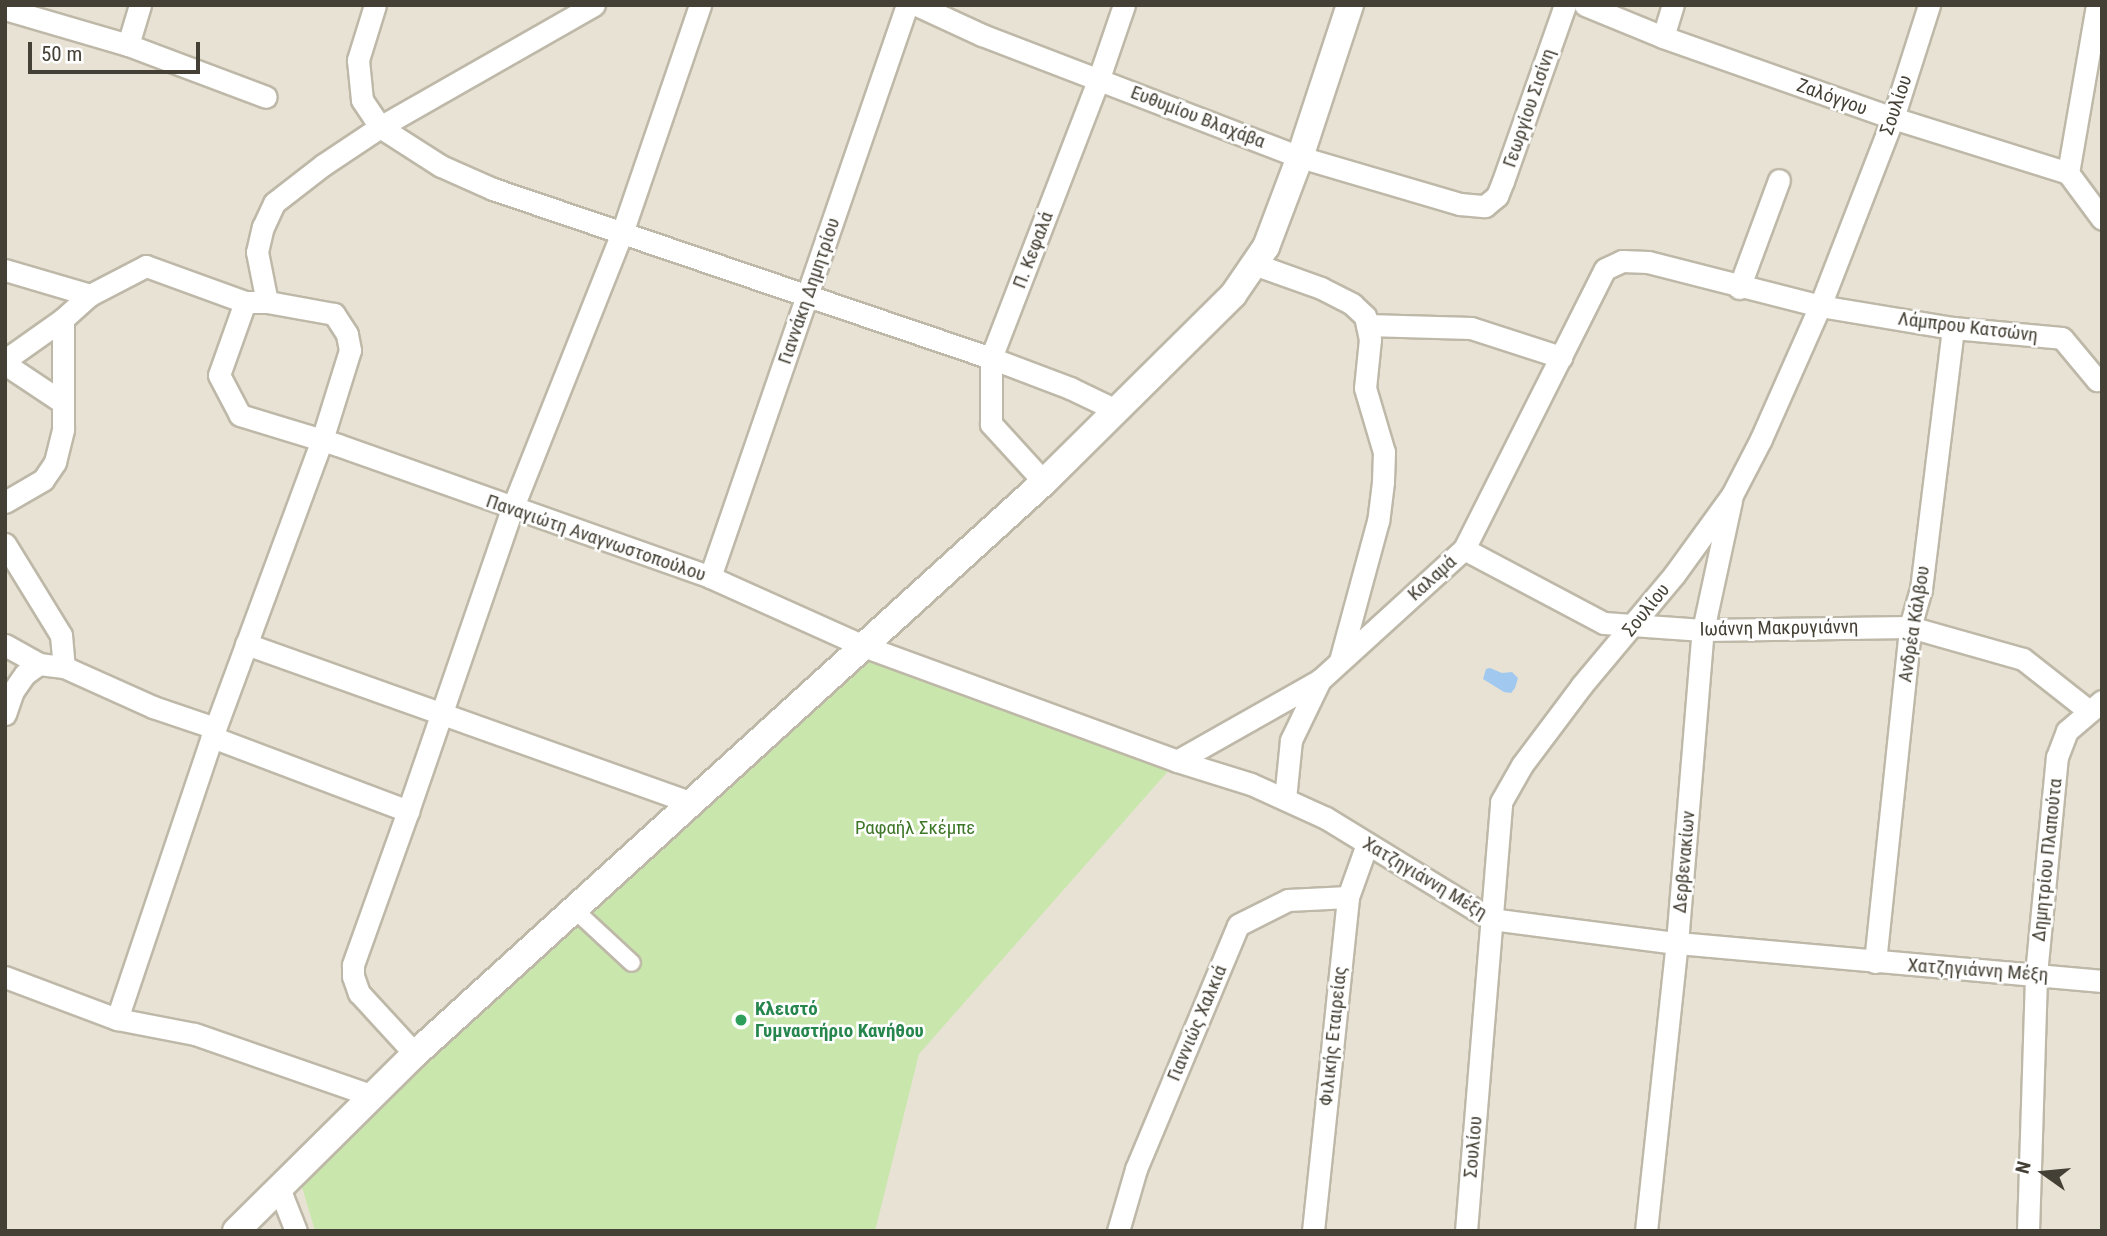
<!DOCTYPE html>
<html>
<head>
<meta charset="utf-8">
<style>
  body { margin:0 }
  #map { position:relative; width:2107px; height:1236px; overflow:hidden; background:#f3f0e5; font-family:"Roboto Condensed",sans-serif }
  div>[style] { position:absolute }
  .residential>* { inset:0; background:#e7e2d3 }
  .green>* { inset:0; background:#c9e7ad }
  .water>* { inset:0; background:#a1c9f0 }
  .roads { filter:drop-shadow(2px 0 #beb8a8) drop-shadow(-2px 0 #beb8a8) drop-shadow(0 2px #beb8a8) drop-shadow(0 -2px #beb8a8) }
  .pedestrian>* { height:16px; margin:-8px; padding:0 8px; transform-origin:8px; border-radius:8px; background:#fff }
  .minor>* { height:21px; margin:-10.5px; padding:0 10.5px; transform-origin:10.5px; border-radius:10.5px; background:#fff }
  .tertiary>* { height:26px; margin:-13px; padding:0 13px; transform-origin:13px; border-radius:13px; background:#fff }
  .dots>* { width:19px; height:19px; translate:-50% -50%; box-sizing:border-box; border:4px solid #fff; border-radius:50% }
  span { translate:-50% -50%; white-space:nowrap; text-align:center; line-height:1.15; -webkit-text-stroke:5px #fff; paint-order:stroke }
  .street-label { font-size:19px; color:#454035 }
  .park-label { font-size:19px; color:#3f7728 }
  .leisure-label { font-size:19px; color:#27864d; font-weight:700 }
  .left { translate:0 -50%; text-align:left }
  .frame { position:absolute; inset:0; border:7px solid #454035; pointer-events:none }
  .north { position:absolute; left:2009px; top:1138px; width:70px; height:70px; -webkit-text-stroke:5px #fff; paint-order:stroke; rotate:285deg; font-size:19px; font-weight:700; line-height:28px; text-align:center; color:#454035 }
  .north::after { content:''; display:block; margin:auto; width:24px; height:32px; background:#454035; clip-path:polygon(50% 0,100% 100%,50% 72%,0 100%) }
  .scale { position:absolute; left:28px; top:42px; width:172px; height:32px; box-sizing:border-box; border:4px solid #454035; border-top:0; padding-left:9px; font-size:21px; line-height:24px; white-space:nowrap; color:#454035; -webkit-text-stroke:5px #fff; paint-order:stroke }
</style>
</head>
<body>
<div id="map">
  <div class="residential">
    <i style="clip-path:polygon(5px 5px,2102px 5px,2102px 1231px,5px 1231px)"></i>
  </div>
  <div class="green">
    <i style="clip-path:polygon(866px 647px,1177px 761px,919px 1054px,875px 1231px,315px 1231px,297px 1170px)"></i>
  </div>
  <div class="water">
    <i style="clip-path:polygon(1490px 668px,1502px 673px,1512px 672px,1518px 678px,1515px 688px,1511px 693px,1504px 692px,1483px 679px,1486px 669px)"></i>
  </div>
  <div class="roads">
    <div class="pedestrian">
      <i style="left:576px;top:911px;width:76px;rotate:42.9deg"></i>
    </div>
    <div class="minor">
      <i style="left:375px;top:5px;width:58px;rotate:107.2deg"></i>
      <i style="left:358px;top:60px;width:40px;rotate:84.3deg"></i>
      <i style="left:362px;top:100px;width:32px;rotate:56deg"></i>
      <i style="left:380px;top:127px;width:72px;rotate:32.6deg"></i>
      <i style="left:441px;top:166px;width:57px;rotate:23.9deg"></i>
      <i style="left:493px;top:189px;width:526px;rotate:18.75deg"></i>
      <i style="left:991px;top:358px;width:85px;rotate:20.8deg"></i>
      <i style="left:1070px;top:388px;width:53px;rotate:25.6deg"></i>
      <i style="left:917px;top:5px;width:72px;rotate:24.8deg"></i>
      <i style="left:982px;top:35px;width:341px;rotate:21deg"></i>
      <i style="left:1300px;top:157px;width:167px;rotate:16.4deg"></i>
      <i style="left:1460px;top:204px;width:25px;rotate:5deg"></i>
      <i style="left:1485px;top:206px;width:16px;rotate:-40deg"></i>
      <i style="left:1497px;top:196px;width:16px;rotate:-68deg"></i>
      <i style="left:1503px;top:181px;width:187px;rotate:-70.6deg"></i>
      <i style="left:1585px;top:5px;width:84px;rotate:22.3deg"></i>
      <i style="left:1663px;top:37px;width:244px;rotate:19.4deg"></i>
      <i style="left:1893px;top:118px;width:183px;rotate:17.4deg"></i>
      <i style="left:2068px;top:173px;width:57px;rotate:53.5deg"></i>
      <i style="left:5px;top:9px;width:128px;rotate:16.3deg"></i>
      <i style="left:128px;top:45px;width:147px;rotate:20.6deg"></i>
      <i style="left:1663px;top:37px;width:34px;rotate:-73deg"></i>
      <i style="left:128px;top:45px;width:42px;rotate:-73.3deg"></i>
      <i style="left:2068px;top:173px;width:170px;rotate:-80.2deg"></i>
      <i style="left:1254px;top:264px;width:71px;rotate:19.7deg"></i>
      <i style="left:1321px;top:288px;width:35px;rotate:27deg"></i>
      <i style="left:1352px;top:304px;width:18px;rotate:43deg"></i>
      <i style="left:1365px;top:316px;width:24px;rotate:78deg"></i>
      <i style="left:1370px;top:339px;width:49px;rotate:95.8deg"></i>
      <i style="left:1365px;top:388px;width:67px;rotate:73.5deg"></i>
      <i style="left:1384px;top:452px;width:30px;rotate:92deg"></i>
      <i style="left:1383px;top:482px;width:39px;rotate:97deg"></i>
      <i style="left:1378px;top:521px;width:145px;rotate:105.2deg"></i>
      <i style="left:5px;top:270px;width:89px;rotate:16.4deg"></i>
      <i style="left:1739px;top:288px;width:115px;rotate:-69.7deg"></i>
      <i style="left:245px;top:302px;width:77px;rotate:109.6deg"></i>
      <i style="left:219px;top:375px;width:45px;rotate:62.3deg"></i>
      <i style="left:240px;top:415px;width:102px;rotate:17deg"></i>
      <i style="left:338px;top:445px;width:395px;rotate:19.5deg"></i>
      <i style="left:710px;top:577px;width:171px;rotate:24.2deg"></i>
      <i style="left:866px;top:647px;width:331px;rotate:20.1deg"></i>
      <i style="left:1177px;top:761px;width:77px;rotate:17.3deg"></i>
      <i style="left:1251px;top:784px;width:82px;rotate:24.4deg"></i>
      <i style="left:1326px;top:818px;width:193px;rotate:31.5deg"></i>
      <i style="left:1491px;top:919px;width:188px;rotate:7.4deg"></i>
      <i style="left:1677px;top:943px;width:427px;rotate:5.1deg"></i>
      <i style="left:1367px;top:325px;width:104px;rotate:1.7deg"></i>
      <i style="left:1471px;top:328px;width:95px;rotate:17.9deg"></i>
      <i style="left:5px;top:360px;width:71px;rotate:-35.3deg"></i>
      <i style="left:63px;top:319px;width:36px;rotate:-42deg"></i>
      <i style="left:90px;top:295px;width:63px;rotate:-27.4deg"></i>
      <i style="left:146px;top:266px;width:105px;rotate:20deg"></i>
      <i style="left:245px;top:302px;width:22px"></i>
      <i style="left:267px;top:302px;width:51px;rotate:-101.3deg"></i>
      <i style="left:257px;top:252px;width:26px;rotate:-77deg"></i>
      <i style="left:263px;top:227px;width:26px;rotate:-65deg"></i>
      <i style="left:274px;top:203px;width:62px;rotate:-37.8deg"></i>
      <i style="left:323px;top:165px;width:69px;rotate:-33.7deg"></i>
      <i style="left:380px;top:127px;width:246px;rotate:-29.7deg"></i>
      <i style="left:5px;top:364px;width:69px;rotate:33.7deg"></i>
      <i style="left:1044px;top:482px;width:79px;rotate:-132.4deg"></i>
      <i style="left:991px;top:424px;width:66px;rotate:-90deg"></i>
      <i style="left:991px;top:358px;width:300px;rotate:-68.9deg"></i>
      <i style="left:1099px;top:78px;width:77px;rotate:-71.1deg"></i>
      <i style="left:5px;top:502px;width:44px;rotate:-30.1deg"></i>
      <i style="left:43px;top:480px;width:22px;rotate:-56deg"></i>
      <i style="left:55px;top:462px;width:34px;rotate:-76deg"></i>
      <i style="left:63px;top:429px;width:110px;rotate:-90deg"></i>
      <i style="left:5px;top:544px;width:107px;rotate:58.4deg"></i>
      <i style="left:61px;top:635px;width:32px;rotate:85deg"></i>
      <i style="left:1464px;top:549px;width:158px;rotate:27.9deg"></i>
      <i style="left:1604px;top:623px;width:99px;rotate:4deg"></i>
      <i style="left:1703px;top:630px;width:207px;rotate:-0.8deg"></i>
      <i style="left:1910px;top:627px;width:117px;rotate:15.8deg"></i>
      <i style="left:2023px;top:659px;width:84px;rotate:38.2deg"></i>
      <i style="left:710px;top:577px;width:605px;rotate:-71deg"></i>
      <i style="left:246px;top:644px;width:471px;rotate:19.6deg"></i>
      <i style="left:5px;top:645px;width:39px;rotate:29deg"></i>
      <i style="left:5px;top:714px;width:24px;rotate:-71deg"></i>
      <i style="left:13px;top:691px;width:21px;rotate:-55deg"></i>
      <i style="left:25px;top:674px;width:17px;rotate:-36deg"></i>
      <i style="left:39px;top:664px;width:25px;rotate:7deg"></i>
      <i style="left:64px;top:667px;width:98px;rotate:24.2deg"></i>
      <i style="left:153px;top:707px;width:65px;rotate:18.7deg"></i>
      <i style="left:212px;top:737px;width:210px;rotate:20.7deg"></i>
      <i style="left:408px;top:811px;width:319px;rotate:-71deg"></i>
      <i style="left:512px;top:509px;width:297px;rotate:-68.3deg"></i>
      <i style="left:622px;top:233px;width:241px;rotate:-71.1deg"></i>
      <i style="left:1177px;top:761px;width:164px;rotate:-29.5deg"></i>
      <i style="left:1320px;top:680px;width:195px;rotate:-42.3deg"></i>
      <i style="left:1464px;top:549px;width:313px;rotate:-63.3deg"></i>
      <i style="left:1605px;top:269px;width:19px;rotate:-25deg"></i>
      <i style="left:1622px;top:261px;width:26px;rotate:2deg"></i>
      <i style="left:1648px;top:262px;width:178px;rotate:14.3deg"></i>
      <i style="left:1820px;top:306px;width:135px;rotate:9.4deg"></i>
      <i style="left:1953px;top:328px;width:109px;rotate:5.2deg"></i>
      <i style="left:2062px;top:338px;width:55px;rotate:50.2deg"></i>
      <i style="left:2097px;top:380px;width:6px;rotate:-31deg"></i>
      <i style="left:1285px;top:799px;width:59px;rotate:-84.2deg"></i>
      <i style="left:1291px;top:740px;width:67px;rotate:-64.2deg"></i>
      <i style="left:408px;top:811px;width:164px;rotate:109.7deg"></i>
      <i style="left:353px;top:965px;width:11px;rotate:90deg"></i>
      <i style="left:353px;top:976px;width:18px;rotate:71deg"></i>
      <i style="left:359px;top:993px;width:83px;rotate:47.4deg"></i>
      <i style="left:1875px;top:962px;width:337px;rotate:-84deg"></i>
      <i style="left:1910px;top:627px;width:40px;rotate:-74deg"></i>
      <i style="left:1921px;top:589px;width:263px;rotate:-83deg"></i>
      <i style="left:5px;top:977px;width:120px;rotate:20.6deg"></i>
      <i style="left:117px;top:1019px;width:79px;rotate:10.9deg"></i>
      <i style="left:195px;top:1034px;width:188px;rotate:19.2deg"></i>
      <i style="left:117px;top:1019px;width:298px;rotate:-71.4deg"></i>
      <i style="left:212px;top:737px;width:317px;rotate:-69.7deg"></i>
      <i style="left:322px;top:440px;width:94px;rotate:-72.7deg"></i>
      <i style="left:350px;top:350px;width:16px;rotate:-101deg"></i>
      <i style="left:347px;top:334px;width:24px;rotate:-123deg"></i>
      <i style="left:334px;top:314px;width:68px;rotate:-169.8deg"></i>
      <i style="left:279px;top:1188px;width:46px;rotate:68.4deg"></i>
      <i style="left:1118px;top:1231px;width:65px;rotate:-73.8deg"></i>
      <i style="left:1136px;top:1169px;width:264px;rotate:-67.3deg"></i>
      <i style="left:1238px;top:925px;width:56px;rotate:-26.6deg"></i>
      <i style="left:1288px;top:900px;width:60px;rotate:-2.9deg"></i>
      <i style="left:1313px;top:1231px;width:336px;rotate:-84deg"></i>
      <i style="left:1348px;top:897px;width:56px;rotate:-70.3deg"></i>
      <i style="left:1466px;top:1231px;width:430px;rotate:-85.3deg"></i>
      <i style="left:1501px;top:802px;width:43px;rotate:-60.4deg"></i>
      <i style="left:1522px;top:765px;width:100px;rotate:-53.1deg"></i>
      <i style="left:1582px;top:685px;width:143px;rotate:-50.1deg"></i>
      <i style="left:1674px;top:575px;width:99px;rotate:-54.1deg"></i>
      <i style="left:1732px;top:495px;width:63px;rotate:-62.6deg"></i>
      <i style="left:1761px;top:439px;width:145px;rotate:-66.1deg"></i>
      <i style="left:1820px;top:306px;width:202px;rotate:-68.8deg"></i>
      <i style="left:1893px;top:118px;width:119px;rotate:-72.3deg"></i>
      <i style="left:1646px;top:1231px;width:290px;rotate:-83.9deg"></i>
      <i style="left:1677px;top:943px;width:314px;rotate:-85.3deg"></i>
      <i style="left:1703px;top:630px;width:133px;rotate:-77.8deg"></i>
      <i style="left:2028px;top:1231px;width:257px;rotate:-88.2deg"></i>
      <i style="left:2036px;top:974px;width:218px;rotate:-84.5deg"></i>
      <i style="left:2057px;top:757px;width:28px;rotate:-69deg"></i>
      <i style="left:2067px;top:731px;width:46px;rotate:-40.6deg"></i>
    </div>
    <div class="tertiary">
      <i style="left:236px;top:1231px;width:252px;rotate:-44.7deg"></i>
      <i style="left:415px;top:1054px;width:850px;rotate:-42.28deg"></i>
      <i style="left:1044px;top:482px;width:266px;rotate:-44.7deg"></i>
      <i style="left:1233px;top:295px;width:58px;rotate:-55.5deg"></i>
      <i style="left:1266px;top:247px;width:96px;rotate:-69.3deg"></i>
      <i style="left:1300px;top:157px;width:160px;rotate:-71.8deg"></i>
    </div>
  </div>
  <div class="dots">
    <i style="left:741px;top:1020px;background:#2e9e5b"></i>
  </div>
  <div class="street-label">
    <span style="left:1832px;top:97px;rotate:20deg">Ζαλόγγου</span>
    <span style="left:1896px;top:105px;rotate:-71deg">Σουλίου</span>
    <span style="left:1529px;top:108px;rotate:-71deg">Γεωργίου Σισίνη</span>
    <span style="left:1198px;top:117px;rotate:21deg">Ευθυμίου Βλαχάβα</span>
    <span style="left:1033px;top:250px;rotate:-69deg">Π. Κεφαλά</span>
    <span style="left:809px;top:291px;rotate:-71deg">Γιαννάκη Δημητρίου</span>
    <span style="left:1968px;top:327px;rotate:7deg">Λάμπρου Κατσώνη</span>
    <span style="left:596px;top:538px;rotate:19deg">Παναγιώτη Αναγνωστοπούλου</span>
    <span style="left:1432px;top:578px;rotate:-42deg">Καλαμά</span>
    <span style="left:1646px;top:610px;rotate:-51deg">Σουλίου</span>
    <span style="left:1914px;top:624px;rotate:-81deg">Ανδρέα Κάλβου</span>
    <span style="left:1779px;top:628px;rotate:-1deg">Ιωάννη Μακρυγιάννη</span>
    <span style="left:2047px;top:860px;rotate:-84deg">Δημητρίου Πλαπούτα</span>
    <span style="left:1684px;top:862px;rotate:-85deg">Δερβενακίων</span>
    <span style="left:1425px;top:878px;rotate:31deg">Χατζηγιάννη Μέξη</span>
    <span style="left:1978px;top:970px;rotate:4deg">Χατζηγιάννη Μέξη</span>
    <span style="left:1197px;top:1023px;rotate:-67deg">Γιαννιώς Χαλκιά</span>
    <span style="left:1333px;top:1036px;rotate:-84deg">Φιλικής Εταιρείας</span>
    <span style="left:1473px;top:1147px;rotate:-85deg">Σουλίου</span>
  </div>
  <div class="park-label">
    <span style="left:915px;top:828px">Ραφαήλ Σκέμπε</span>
  </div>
  <div class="leisure-label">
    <span class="left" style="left:755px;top:1020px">Κλειστό<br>Γυμναστήριο Κανήθου</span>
  </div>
  <div class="frame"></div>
  <div class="north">N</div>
  <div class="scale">50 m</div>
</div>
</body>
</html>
